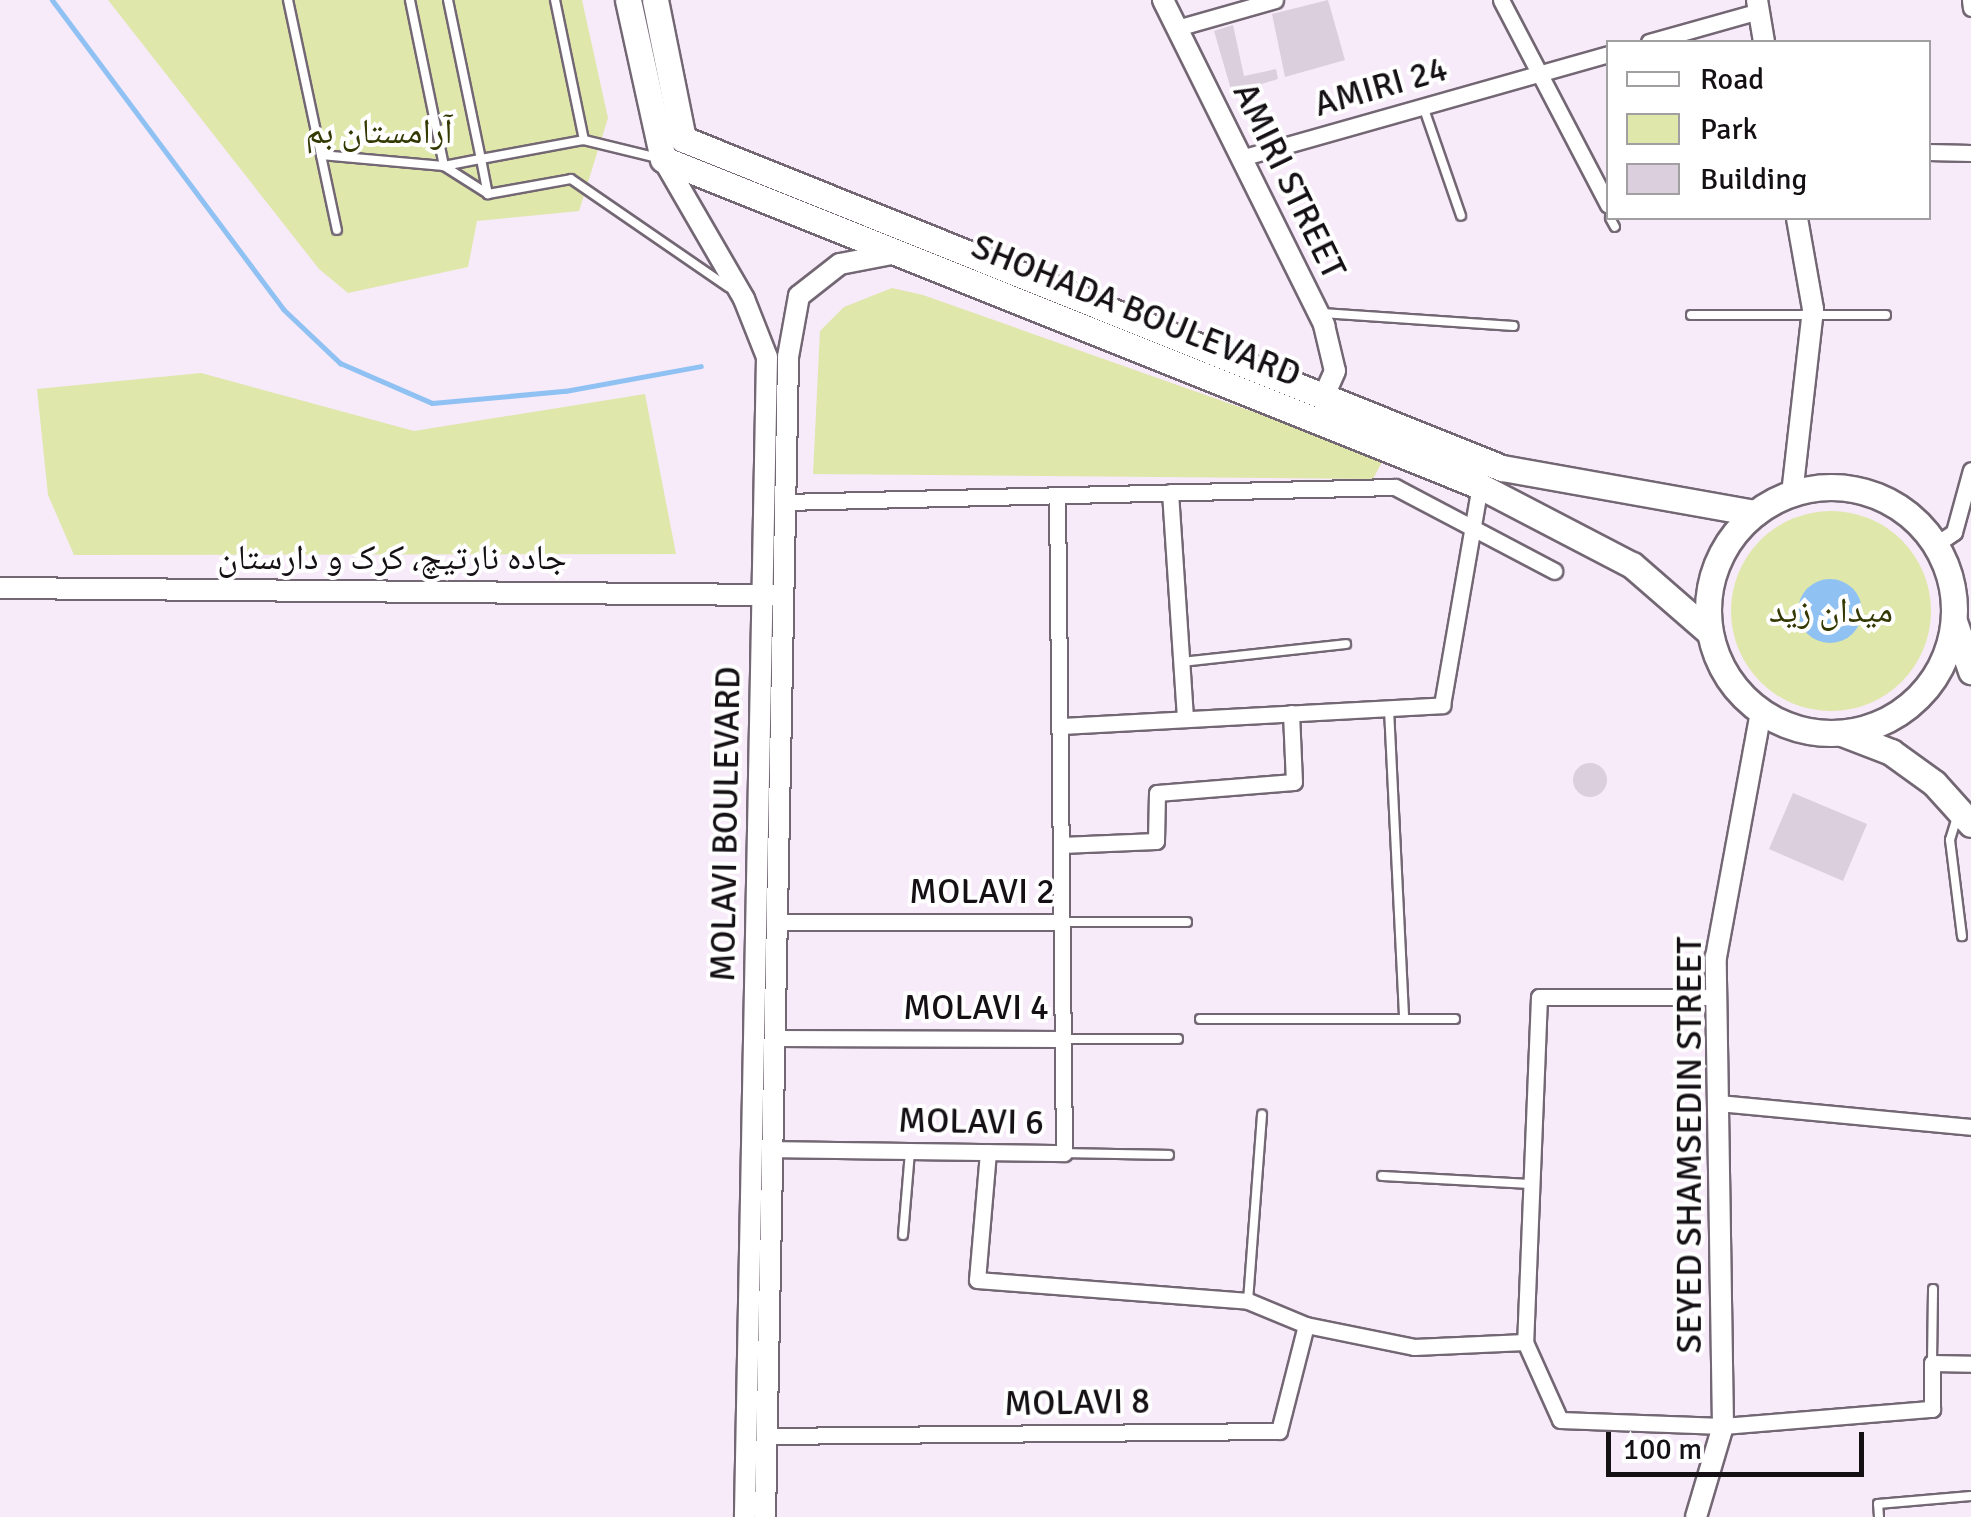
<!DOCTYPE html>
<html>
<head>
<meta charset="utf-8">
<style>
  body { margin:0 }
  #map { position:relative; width:1971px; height:1517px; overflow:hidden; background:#f7eaf9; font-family:Signika,"Noto Naskh Arabic",sans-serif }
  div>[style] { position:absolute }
  .green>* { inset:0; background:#dfe7ab }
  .round { border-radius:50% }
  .water>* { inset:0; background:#8fc1f3 }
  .stream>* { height:5px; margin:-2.5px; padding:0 2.5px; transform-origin:2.5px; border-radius:2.5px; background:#8fc1f3 }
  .building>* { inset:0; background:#dccfdd }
  .roads { filter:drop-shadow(2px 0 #736774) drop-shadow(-2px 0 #736774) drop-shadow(0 2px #736774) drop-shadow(0 -2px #736774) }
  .service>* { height:8px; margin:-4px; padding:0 4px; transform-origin:4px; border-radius:4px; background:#fff }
  .minor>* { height:15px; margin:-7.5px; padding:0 7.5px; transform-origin:7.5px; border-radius:7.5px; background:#fff }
  .tertiary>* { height:20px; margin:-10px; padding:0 10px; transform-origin:10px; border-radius:10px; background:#fff }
  .primary>* { height:25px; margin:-12.5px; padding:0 12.5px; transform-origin:12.5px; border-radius:12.5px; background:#fff }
  .primary>.ring { margin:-12.5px; padding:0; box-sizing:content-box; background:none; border:25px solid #fff; border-radius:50% }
  span { translate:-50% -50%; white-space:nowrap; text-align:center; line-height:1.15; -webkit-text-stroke:8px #fff; paint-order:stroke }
  .street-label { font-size:35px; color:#141014 }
  .park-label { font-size:35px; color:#343802 }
  .legend { position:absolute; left:1606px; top:40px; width:325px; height:180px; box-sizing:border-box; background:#fff; border:2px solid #a19fa1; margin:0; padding:12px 18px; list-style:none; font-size:30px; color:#141014 }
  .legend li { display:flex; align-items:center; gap:20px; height:50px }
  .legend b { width:50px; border:2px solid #a19fa1 }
  .scale { position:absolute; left:1606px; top:1432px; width:258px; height:45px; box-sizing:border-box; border:5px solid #141014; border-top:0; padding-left:12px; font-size:30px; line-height:35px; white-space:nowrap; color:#141014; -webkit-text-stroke:8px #fff; paint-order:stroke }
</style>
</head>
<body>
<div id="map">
  <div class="green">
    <i style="clip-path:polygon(108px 0,582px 0,608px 118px,579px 211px,477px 221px,468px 267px,348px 293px,319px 269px)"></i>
    <i style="clip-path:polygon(892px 288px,923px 295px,1384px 458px,1373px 479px,813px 474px,820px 331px,844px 307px)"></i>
    <i style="clip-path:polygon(201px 373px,414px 431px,645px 394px,676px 554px,74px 555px,48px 495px,37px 389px)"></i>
    <i class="round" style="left:1731px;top:511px;width:200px;height:200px"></i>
  </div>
  <div class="water">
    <i class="round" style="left:1798px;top:579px;width:64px;height:64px"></i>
  </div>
  <div class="stream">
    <i style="left:52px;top:0;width:386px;rotate:53.2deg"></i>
    <i style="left:283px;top:309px;width:79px;rotate:43.5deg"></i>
    <i style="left:340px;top:363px;width:100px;rotate:23.5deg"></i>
    <i style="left:432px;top:403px;width:134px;rotate:-5.2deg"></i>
    <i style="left:565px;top:391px;width:138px;rotate:-10.4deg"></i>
  </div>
  <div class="building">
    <i style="clip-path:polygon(1328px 0,1345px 60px,1285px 77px,1272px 14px)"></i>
    <i style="clip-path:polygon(1233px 25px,1244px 76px,1276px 69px,1278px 79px,1232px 93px,1214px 31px)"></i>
    <i class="round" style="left:1573px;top:763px;width:34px;height:34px"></i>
    <i style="clip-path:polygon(1793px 793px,1867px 824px,1843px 881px,1769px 849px)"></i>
  </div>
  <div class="roads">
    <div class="service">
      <i style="left:288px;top:0;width:235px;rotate:78deg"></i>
      <i style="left:448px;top:0;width:162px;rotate:78.3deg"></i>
      <i style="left:481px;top:159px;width:36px;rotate:79deg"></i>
      <i style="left:488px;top:194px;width:52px;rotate:-147.5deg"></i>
      <i style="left:444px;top:166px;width:38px;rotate:-11deg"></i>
      <i style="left:481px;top:159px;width:105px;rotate:-10.5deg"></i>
      <i style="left:584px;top:140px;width:76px;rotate:13.7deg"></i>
      <i style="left:555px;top:0;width:143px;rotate:78.3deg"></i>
      <i style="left:1423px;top:106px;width:116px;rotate:70.9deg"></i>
      <i style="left:321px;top:155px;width:123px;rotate:5.1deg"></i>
      <i style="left:444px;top:166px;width:169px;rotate:-101.6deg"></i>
      <i style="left:488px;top:194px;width:84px;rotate:-10.2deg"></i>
      <i style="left:571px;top:179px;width:191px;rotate:34.5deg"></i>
      <i style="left:1610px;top:218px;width:10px;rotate:61deg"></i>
      <i style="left:1322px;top:313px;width:192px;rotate:3.9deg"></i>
      <i style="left:1691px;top:315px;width:195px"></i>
      <i style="left:1181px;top:662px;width:166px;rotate:-6.2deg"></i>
      <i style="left:1389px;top:709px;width:310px;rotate:87.2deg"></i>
      <i style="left:1957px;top:817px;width:24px;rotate:107deg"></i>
      <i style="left:1950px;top:840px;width:97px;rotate:82.9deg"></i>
      <i style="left:1062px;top:922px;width:125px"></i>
      <i style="left:1200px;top:1019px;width:255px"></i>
      <i style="left:1063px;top:1039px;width:115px"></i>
      <i style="left:1064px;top:1153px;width:105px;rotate:1.1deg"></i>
      <i style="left:1382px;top:1176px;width:149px;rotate:3.1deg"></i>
      <i style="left:903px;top:1235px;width:84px;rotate:-85.2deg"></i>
      <i style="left:1248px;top:1301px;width:187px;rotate:-85.7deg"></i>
      <i style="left:1932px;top:1363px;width:74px;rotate:-89.2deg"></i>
      <i style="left:1879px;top:1517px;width:13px;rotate:-94deg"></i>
      <i style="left:1878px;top:1504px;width:93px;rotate:-4.9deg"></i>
    </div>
    <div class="minor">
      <i style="left:1501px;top:0;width:231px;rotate:62.4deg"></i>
      <i style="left:1970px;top:0;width:8px;rotate:83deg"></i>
      <i style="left:1177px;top:28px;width:102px;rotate:-15.9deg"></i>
      <i style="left:1649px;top:42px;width:114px;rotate:-15.7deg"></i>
      <i style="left:1928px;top:152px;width:43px;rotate:1.3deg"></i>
      <i style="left:1241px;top:158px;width:381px;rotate:-15.8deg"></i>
      <i style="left:1170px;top:492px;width:227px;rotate:86.2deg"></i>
      <i style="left:785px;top:502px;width:610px;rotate:-1.41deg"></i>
      <i style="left:1395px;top:487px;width:180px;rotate:27.8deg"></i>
      <i style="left:1935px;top:545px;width:23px;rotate:-34deg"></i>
      <i style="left:1954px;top:532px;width:64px;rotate:-74.7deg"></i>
      <i style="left:1060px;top:726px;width:383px;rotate:-3.1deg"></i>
      <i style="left:1442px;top:705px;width:222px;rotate:-80.2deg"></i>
      <i style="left:1061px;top:845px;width:95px;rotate:-2.4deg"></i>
      <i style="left:1156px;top:841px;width:48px;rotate:-88.8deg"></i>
      <i style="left:1157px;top:793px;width:137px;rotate:-4.6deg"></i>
      <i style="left:1294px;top:782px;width:69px;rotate:-92.5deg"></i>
      <i style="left:777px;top:922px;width:285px"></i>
      <i style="left:1717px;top:997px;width:178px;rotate:180deg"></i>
      <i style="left:1539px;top:997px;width:345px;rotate:92.3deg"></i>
      <i style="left:1525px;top:1342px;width:85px;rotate:65.8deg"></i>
      <i style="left:1560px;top:1420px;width:163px;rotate:2.1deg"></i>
      <i style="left:1723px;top:1426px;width:210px;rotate:-4.7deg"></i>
      <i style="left:1932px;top:1409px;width:46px;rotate:-90deg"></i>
      <i style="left:1932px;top:1363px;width:39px;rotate:1deg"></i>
      <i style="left:775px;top:1038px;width:288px;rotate:0.2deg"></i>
      <i style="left:1718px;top:1103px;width:254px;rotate:5.4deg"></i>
      <i style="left:772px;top:1149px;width:292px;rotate:0.8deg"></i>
      <i style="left:1064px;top:1153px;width:658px;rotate:-90.61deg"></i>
      <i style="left:988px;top:1152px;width:128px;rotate:94.9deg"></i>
      <i style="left:977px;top:1280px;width:272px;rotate:4.4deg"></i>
      <i style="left:1248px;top:1301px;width:63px;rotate:22.5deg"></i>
      <i style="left:1306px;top:1325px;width:110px;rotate:11.5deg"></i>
      <i style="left:1414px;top:1347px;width:111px;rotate:-2.6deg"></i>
      <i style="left:767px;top:1436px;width:512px;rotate:-0.56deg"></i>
      <i style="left:1279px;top:1431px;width:109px;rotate:-75.7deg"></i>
    </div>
    <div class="tertiary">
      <i style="left:1163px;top:0;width:363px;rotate:63.6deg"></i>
      <i style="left:1324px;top:325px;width:47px;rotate:76.6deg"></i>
      <i style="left:1335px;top:371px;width:27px;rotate:114deg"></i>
      <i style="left:1757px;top:0;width:43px;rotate:80.5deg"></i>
      <i style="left:663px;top:159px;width:162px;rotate:59.9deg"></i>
      <i style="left:744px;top:299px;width:62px;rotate:68.4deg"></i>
      <i style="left:767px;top:357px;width:1160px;rotate:91.09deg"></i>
      <i style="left:1792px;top:494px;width:186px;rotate:-83.5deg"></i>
      <i style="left:1813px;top:309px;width:92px;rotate:-100deg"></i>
      <i style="left:0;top:588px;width:776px;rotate:0.52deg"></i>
      <i style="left:765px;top:1517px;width:1160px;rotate:-88.86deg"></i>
      <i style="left:788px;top:357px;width:62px;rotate:-79.8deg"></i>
      <i style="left:799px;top:296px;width:52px;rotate:-38deg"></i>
      <i style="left:840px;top:264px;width:58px;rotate:-10.9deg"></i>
      <i style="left:1696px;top:1517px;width:95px;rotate:-73.5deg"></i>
      <i style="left:1723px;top:1426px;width:469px;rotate:-90.9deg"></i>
      <i style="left:1716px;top:957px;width:249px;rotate:-79.6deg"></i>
    </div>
    <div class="primary">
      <i style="left:628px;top:0;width:163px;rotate:77.6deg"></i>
      <i style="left:663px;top:159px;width:880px;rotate:21.81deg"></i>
      <i style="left:1480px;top:486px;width:171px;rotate:27.5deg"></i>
      <i style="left:1632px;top:565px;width:102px;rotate:41deg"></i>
      <i style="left:655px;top:0;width:142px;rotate:78.6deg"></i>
      <i style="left:683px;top:139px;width:883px;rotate:21.89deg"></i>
      <i style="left:1502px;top:468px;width:257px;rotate:10.1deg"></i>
      <i class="ring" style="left:1708px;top:487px;width:221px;height:221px"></i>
      <i style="left:1955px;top:624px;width:50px;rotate:71.2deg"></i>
      <i style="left:1842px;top:733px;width:53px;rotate:21.2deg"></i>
      <i style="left:1891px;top:752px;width:53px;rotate:35.8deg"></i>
      <i style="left:1934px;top:783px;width:55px;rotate:47.9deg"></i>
    </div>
  </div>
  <div class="street-label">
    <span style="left:1381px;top:87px;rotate:-16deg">AMIRI 24</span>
    <span style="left:1289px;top:181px;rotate:64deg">AMIRI STREET</span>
    <span style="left:1136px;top:311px;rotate:22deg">SHOHADA BOULEVARD</span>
    <span style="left:392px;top:558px">جاده نارتیچ، کرک و دارستان</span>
    <span style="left:726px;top:824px;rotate:-89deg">MOLAVI BOULEVARD</span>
    <span style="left:982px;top:892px">MOLAVI 2</span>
    <span style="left:976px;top:1008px">MOLAVI 4</span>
    <span style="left:971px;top:1122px;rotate:1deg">MOLAVI 6</span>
    <span style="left:1690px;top:1145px;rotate:-90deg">SEYED SHAMSEDIN STREET</span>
    <span style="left:1077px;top:1403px;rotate:-1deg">MOLAVI 8</span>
  </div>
  <div class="park-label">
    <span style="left:379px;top:132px">آرامستان بم</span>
    <span style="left:1831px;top:611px">میدان زید</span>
  </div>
  <ul class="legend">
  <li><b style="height:12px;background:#fff"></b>Road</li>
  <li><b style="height:28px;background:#dfe7ab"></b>Park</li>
  <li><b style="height:28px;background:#dccfdd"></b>Building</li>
  </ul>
  <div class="scale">100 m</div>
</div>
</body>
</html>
